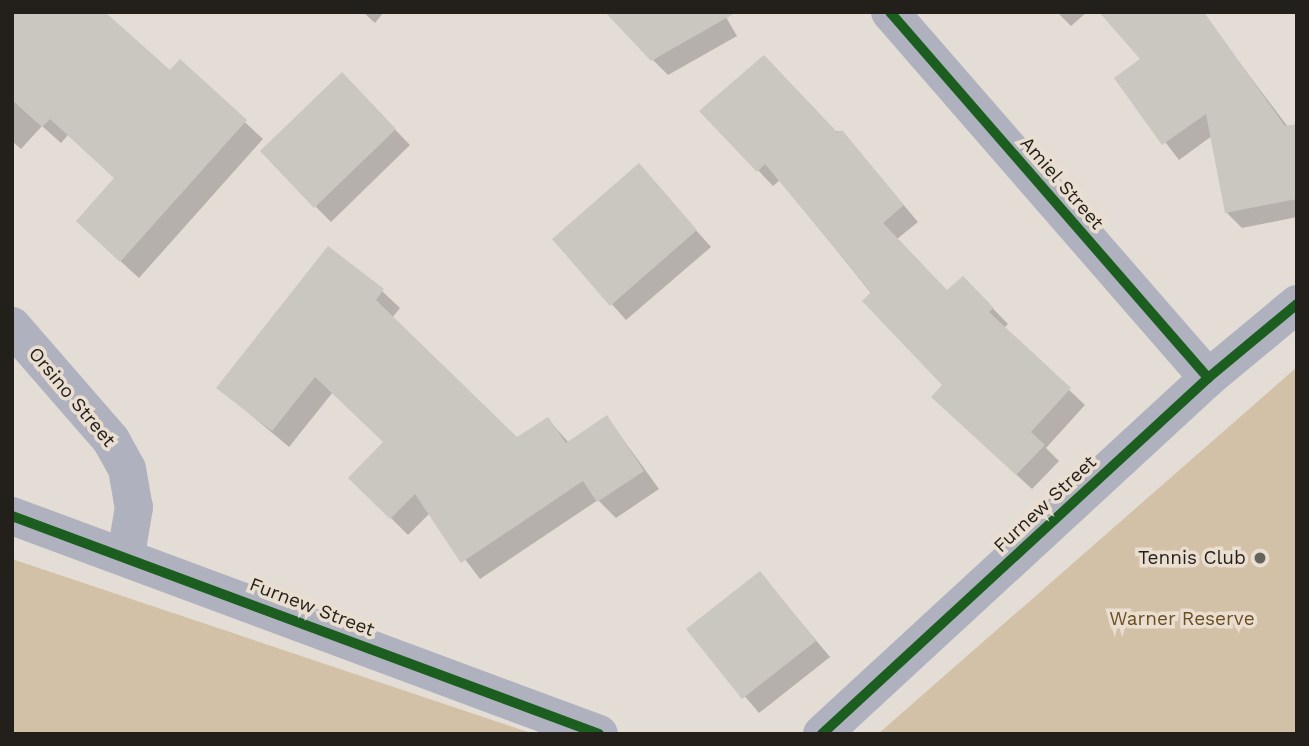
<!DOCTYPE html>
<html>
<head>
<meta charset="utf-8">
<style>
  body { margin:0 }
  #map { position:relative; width:1309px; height:746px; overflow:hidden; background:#e3ddd6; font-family:"Work Sans",sans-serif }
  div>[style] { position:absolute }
  .green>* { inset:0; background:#d2c0a7 }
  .shadow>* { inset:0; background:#0003 }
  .building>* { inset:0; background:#cac6c0 }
  .minor>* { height:38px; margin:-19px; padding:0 19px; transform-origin:19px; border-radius:19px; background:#afb2be }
  .cycleway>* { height:10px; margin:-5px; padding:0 5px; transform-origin:5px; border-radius:5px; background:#1b5e20 }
  .dots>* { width:19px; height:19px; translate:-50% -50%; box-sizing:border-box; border:4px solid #e9ded0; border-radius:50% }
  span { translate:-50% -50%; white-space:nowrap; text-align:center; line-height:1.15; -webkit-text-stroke:7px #e9ded0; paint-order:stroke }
  .street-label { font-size:19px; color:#231f1a }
  .poi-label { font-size:19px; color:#231f1a }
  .right { translate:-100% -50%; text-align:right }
  .park-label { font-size:19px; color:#6b4e22 }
  .frame { position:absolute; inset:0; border:14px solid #231f1a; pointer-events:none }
</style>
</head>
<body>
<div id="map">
  <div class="green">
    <i style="clip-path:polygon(1297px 367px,1297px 734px,878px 734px)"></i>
    <i style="clip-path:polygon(12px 559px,534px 734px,12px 734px)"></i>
  </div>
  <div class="shadow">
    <i style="clip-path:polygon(12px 12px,170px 72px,180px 62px,263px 139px,139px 278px,95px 238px,116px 179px,68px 135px,61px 143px,42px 126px,21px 149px,12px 141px)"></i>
    <i style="clip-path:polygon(363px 12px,384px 12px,375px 23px)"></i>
    <i style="clip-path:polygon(723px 12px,737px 36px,668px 75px,653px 60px)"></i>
    <i style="clip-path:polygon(1057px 12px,1087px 12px,1071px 26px)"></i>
    <i style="clip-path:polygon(1204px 15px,1288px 127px,1297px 126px,1297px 217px,1242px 228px,1227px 213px,1212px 136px,1179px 160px,1116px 78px)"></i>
    <i style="clip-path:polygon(357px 90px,410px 145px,331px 222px,316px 207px)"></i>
    <i style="clip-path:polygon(702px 111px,842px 132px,918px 222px,897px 239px,948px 292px,963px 278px,1008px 324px,1004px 328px,1085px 405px,1046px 448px,1059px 461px,1032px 489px,949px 412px,945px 385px,780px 180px,773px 186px)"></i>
    <i style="clip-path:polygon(639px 166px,711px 247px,626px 320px,554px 239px)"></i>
    <i style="clip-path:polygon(382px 291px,400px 308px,392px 318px,517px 439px,548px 419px,569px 443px,607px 417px,659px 489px,616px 518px,598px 500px,480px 579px,430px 513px,408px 535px,351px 478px,385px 443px,333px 392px,289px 447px,219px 388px)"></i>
    <i style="clip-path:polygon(760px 573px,830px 657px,759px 713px,689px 630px)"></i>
  </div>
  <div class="building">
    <i style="clip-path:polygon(12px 12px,105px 12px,170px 70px,180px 59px,247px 120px,120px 262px,76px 221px,114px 178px,50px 119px,42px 127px,12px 100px)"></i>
    <i style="clip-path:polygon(605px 12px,737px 12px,651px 61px)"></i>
    <i style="clip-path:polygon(1099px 12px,1204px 12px,1285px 126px,1297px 124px,1297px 199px,1225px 213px,1206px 114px,1162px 145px,1114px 78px,1140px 59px)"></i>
    <i style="clip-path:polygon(764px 55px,838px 133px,842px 130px,904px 205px,883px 223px,947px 290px,963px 276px,994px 308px,989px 312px,1071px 388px,1031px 432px,1045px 445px,1016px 475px,931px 397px,942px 385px,862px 301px,871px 292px,765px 164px,757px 172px,699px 111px)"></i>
    <i style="clip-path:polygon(342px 72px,396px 129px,314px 208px,260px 151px)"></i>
    <i style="clip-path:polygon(639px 163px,697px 230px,610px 306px,552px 239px)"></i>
    <i style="clip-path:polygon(328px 246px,384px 289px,376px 300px,517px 437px,548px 417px,566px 443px,607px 415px,644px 471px,597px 502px,583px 481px,461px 563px,415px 494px,390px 519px,348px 478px,383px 442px,315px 377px,272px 431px,216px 388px)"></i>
    <i style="clip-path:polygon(760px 571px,816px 641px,742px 699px,686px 629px)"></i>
  </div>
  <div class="minor">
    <i style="left:890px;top:12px;width:485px;rotate:49deg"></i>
    <i style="left:12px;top:326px;width:151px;rotate:49deg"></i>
    <i style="left:111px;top:440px;width:33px;rotate:61deg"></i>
    <i style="left:127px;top:469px;width:39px;rotate:80deg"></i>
    <i style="left:134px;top:507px;width:49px;rotate:99.5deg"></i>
    <i style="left:12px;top:516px;width:626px;rotate:20.37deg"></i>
    <i style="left:822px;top:734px;width:525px;rotate:-42.68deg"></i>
    <i style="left:1208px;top:378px;width:116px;rotate:-39.7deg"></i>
  </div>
  <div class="cycleway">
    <i style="left:890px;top:12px;width:485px;rotate:49deg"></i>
    <i style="left:12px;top:516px;width:626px;rotate:20.37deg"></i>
    <i style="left:822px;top:734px;width:525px;rotate:-42.68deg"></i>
    <i style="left:1208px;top:378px;width:116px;rotate:-39.7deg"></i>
  </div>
  <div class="dots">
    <i style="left:1260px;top:558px;background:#66625c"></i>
  </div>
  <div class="street-label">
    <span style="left:1062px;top:183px;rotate:49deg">Amiel Street</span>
    <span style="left:72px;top:397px;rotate:50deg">Orsino Street</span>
    <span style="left:1045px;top:504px;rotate:-43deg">Furnew Street</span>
    <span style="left:312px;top:607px;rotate:21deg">Furnew Street</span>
  </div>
  <div class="poi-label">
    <span class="right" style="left:1246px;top:558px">Tennis Club</span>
  </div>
  <div class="park-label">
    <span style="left:1182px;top:619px">Warner Reserve</span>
  </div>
  <div class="frame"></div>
</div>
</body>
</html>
